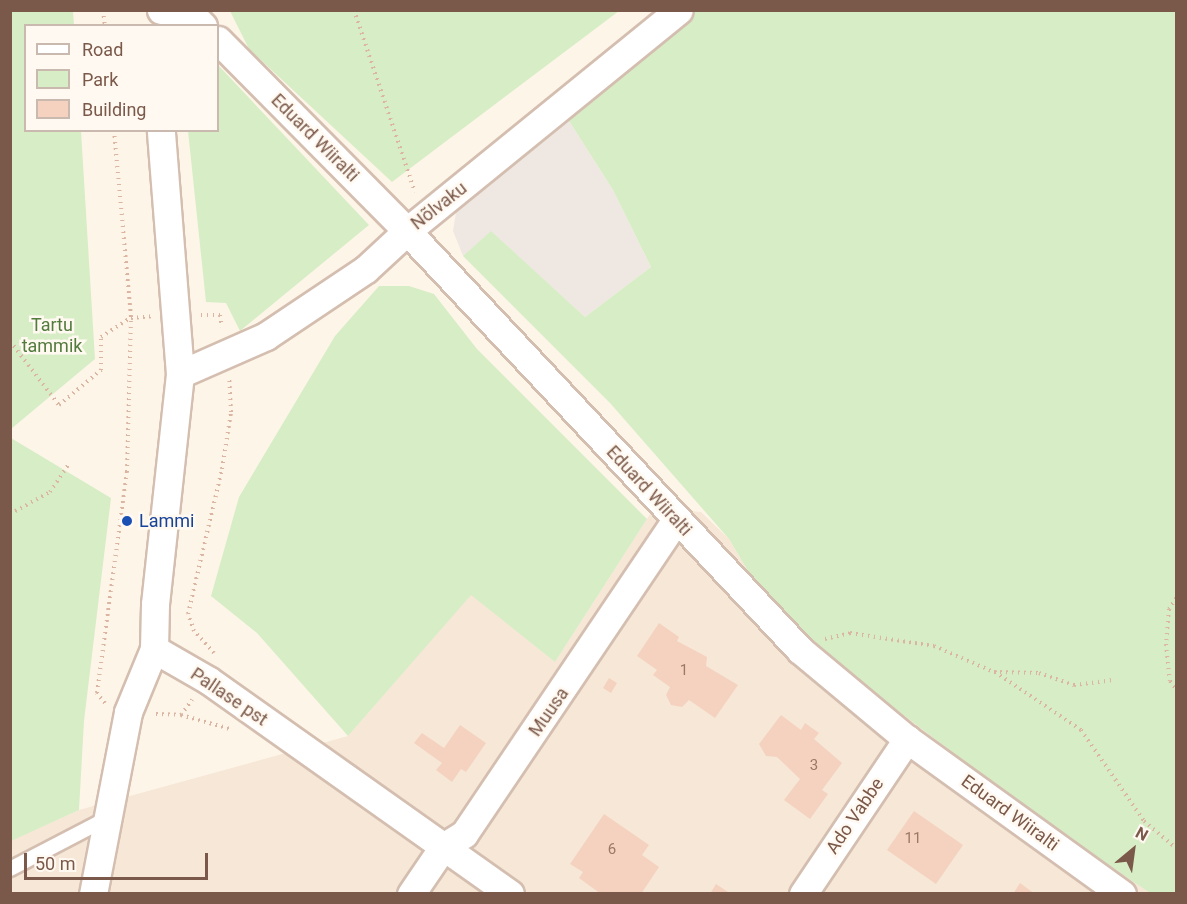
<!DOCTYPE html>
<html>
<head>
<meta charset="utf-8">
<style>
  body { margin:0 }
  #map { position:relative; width:1187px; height:904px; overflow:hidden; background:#fef5e9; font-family:Roboto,sans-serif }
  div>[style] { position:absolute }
  .residential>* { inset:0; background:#f6e7d7 }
  .industrial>* { inset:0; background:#efe8e2 }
  .green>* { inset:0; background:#d7edc6 }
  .building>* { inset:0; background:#f5d2bf }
  .path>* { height:4px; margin-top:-2px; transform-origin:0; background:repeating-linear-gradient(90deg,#dbb5a1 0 1.5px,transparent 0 6px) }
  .roads { filter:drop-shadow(2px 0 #d4beb0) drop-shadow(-2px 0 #d4beb0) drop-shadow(0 2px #d4beb0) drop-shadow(0 -2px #d4beb0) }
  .lane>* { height:14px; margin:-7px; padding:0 7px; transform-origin:7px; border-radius:7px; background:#fff }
  .street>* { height:27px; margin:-13.5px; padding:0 13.5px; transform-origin:13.5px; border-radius:13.5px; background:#fff }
  .dots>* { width:16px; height:16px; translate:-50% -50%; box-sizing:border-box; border:3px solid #fff9f1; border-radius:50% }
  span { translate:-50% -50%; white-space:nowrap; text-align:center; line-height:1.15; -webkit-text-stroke:5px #fff9f1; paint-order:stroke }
  .number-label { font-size:15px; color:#9a7767 }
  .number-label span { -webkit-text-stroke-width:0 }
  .street-label { font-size:18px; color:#7b594a }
  .park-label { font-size:18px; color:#527b3e }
  .transit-label { font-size:18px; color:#164399 }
  .left { translate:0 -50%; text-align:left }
  .frame { position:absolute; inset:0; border:12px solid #7b594a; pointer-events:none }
  .legend { position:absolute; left:24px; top:24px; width:195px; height:108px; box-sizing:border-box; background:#fff9f1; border:2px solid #cab9ae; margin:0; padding:8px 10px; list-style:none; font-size:18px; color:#7b594a }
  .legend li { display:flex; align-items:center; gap:12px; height:30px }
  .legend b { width:30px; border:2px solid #cab9ae }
  .north { position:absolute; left:1103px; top:820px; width:60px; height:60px; -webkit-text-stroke:4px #fff9f1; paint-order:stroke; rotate:29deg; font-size:16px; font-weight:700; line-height:24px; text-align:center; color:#7b594a }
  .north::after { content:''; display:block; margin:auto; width:21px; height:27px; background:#7b594a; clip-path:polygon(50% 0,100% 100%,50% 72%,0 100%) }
  .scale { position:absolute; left:24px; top:853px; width:184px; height:27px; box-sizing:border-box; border:3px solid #7b594a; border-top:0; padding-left:8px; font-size:18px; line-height:21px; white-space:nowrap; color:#7b594a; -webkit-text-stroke:4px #fff9f1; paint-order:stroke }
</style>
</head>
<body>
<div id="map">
  <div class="residential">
    <i style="clip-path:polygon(654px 508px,701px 512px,729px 539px,751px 576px,809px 643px,1036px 816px,1150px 893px,11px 894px,10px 841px,79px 810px,348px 736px,471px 594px,555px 662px)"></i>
  </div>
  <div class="industrial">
    <i style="clip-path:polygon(564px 113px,613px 190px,651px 267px,585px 317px,491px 232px,463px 256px,453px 231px,458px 200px)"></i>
  </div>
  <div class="green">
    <i style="clip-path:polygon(11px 10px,73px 11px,74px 25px,26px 26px,26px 130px,81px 131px,95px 359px,11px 429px)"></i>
    <i style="clip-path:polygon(230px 11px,619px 11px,392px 182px,249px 49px)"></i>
    <i style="clip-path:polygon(689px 11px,1176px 11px,1176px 893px,1150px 893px,1036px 816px,809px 643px,751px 576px,729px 539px,610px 403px,463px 256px,491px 231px,585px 317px,651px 267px,613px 190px,564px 113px)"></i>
    <i style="clip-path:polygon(218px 65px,369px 225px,240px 331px,226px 303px,206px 302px,188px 131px,218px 130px)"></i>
    <i style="clip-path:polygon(379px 286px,409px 286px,434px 294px,477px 349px,647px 519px,555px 662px,471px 595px,348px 736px,257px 633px,211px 596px,239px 497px,335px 336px)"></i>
    <i style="clip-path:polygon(11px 438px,111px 498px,84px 721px,79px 810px,11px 841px)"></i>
  </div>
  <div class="building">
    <i style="clip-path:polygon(659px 623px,679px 637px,677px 641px,707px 657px,706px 666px,738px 685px,715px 718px,689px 700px,682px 707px,671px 705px,666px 695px,670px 687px,653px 675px,657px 670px,637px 656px)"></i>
    <i style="clip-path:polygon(609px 678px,617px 683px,611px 693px,603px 688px)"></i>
    <i style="clip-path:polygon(781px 715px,801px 730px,805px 723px,819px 733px,814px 739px,842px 763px,822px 790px,828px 794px,810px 819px,784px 800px,800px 779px,777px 757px,766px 756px,759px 744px)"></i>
    <i style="clip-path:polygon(460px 725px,486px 743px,466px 772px,461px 769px,452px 782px,436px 770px,442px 763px,414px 743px,422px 733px,444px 748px)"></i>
    <i style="clip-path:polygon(914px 811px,963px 845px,936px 884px,887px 850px)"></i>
    <i style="clip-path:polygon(604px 814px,649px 845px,642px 855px,659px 867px,641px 894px,601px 894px,579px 878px,583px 872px,570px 864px)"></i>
    <i style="clip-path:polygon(1020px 883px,1035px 894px,1013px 894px)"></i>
    <i style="clip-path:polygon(716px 884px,731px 894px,710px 894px)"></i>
  </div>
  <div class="path">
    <i style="left:103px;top:10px;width:16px;rotate:83deg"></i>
    <i style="left:354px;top:10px;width:192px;rotate:71.5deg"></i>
    <i style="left:114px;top:130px;width:189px;rotate:84.8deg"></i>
    <i style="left:131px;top:318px;width:21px;rotate:-5deg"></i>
    <i style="left:201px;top:315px;width:19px"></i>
    <i style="left:220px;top:315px;width:12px;rotate:81deg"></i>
    <i style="left:10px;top:341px;width:81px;rotate:52.6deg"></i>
    <i style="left:59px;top:405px;width:55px;rotate:-39.8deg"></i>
    <i style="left:101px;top:370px;width:33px;rotate:-90deg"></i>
    <i style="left:101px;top:337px;width:35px;rotate:-33deg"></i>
    <i style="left:10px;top:514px;width:46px;rotate:-28.8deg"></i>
    <i style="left:50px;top:492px;width:32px;rotate:-56deg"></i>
    <i style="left:1176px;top:598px;width:13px;rotate:122deg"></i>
    <i style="left:1169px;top:609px;width:35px;rotate:95deg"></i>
    <i style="left:1166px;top:644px;width:37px;rotate:84deg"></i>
    <i style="left:1170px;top:681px;width:10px;rotate:53deg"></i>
    <i style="left:825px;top:639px;width:26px;rotate:-13deg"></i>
    <i style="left:850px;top:633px;width:85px;rotate:8.8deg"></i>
    <i style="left:934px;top:646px;width:65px;rotate:23.4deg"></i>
    <i style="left:994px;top:672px;width:45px;rotate:1.3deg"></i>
    <i style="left:1039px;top:673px;width:37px;rotate:19deg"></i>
    <i style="left:1074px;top:685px;width:40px;rotate:-7.1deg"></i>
    <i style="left:214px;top:653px;width:30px;rotate:-132deg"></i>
    <i style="left:194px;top:631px;width:18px;rotate:-109deg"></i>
    <i style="left:188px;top:614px;width:149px;rotate:-76.8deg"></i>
    <i style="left:222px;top:469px;width:58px;rotate:-81deg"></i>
    <i style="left:231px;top:412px;width:33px;rotate:-93deg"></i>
    <i style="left:995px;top:672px;width:104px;rotate:34deg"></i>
    <i style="left:1081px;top:730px;width:111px;rotate:55.3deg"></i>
    <i style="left:1144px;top:821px;width:42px;rotate:40.2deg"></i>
    <i style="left:105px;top:703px;width:13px;rotate:-129deg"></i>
    <i style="left:97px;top:693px;width:223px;rotate:-82.3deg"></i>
    <i style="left:127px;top:472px;width:154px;rotate:-88.5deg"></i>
    <i style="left:156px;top:714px;width:25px;rotate:2deg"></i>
    <i style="left:181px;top:715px;width:51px;rotate:15.9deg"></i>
    <i style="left:181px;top:715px;width:19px;rotate:-54deg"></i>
  </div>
  <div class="roads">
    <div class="lane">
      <i style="left:10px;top:869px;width:108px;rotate:-27.5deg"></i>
    </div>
    <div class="street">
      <i style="left:161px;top:10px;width:36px;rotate:14deg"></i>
      <i style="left:196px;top:19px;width:10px;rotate:45deg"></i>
      <i style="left:218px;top:40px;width:269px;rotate:45.3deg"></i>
      <i style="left:407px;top:231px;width:574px;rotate:46.83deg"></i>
      <i style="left:800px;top:650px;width:139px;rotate:39.8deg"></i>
      <i style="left:907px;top:739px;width:265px;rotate:35.8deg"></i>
      <i style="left:180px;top:374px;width:94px;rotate:-23.8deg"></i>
      <i style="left:266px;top:336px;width:120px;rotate:-33.8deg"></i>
      <i style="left:366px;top:269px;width:56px;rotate:-42.8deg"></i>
      <i style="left:407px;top:231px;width:350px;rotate:-39.1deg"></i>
      <i style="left:154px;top:649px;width:62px;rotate:29.9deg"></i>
      <i style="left:208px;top:680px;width:370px;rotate:35.3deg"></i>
      <i style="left:93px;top:894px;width:185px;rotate:-79.1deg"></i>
      <i style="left:128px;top:712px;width:68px;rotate:-67.6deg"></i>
      <i style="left:154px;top:649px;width:45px;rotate:-88.7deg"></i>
      <i style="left:155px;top:604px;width:231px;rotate:-83.8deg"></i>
      <i style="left:180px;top:374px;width:245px;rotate:-94.5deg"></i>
      <i style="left:411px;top:894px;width:57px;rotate:-55.8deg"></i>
      <i style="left:443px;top:847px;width:25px;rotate:-32deg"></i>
      <i style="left:464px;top:834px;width:379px;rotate:-56deg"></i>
      <i style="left:803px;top:894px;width:187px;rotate:-56.1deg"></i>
    </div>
  </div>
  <div class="dots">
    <i style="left:127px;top:521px;background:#1a4fb4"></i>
  </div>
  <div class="number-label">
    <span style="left:684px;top:671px">1</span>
    <span style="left:814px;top:766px">3</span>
    <span style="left:913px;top:839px">11</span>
    <span style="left:612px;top:850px">6</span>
  </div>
  <div class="street-label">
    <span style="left:315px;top:138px;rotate:45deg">Eduard Wiiralti</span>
    <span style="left:439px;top:206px;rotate:-38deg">Nõlvaku</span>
    <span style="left:649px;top:491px;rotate:47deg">Eduard Wiiralti</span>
    <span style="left:229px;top:697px;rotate:34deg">Pallase pst</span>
    <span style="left:549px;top:712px;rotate:-55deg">Muusa</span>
    <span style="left:1010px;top:813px;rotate:36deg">Eduard Wiiralti</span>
    <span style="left:855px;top:816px;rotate:-56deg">Ado Vabbe</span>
  </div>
  <div class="park-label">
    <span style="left:52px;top:336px">Tartu<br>tammik</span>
  </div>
  <div class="transit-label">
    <span class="left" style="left:139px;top:521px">Lammi</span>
  </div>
  <div class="frame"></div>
  <ul class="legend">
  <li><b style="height:8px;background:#fff"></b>Road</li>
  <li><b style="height:16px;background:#d7edc6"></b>Park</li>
  <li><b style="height:16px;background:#f5d2bf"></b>Building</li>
  </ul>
  <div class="north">N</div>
  <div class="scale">50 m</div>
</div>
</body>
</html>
